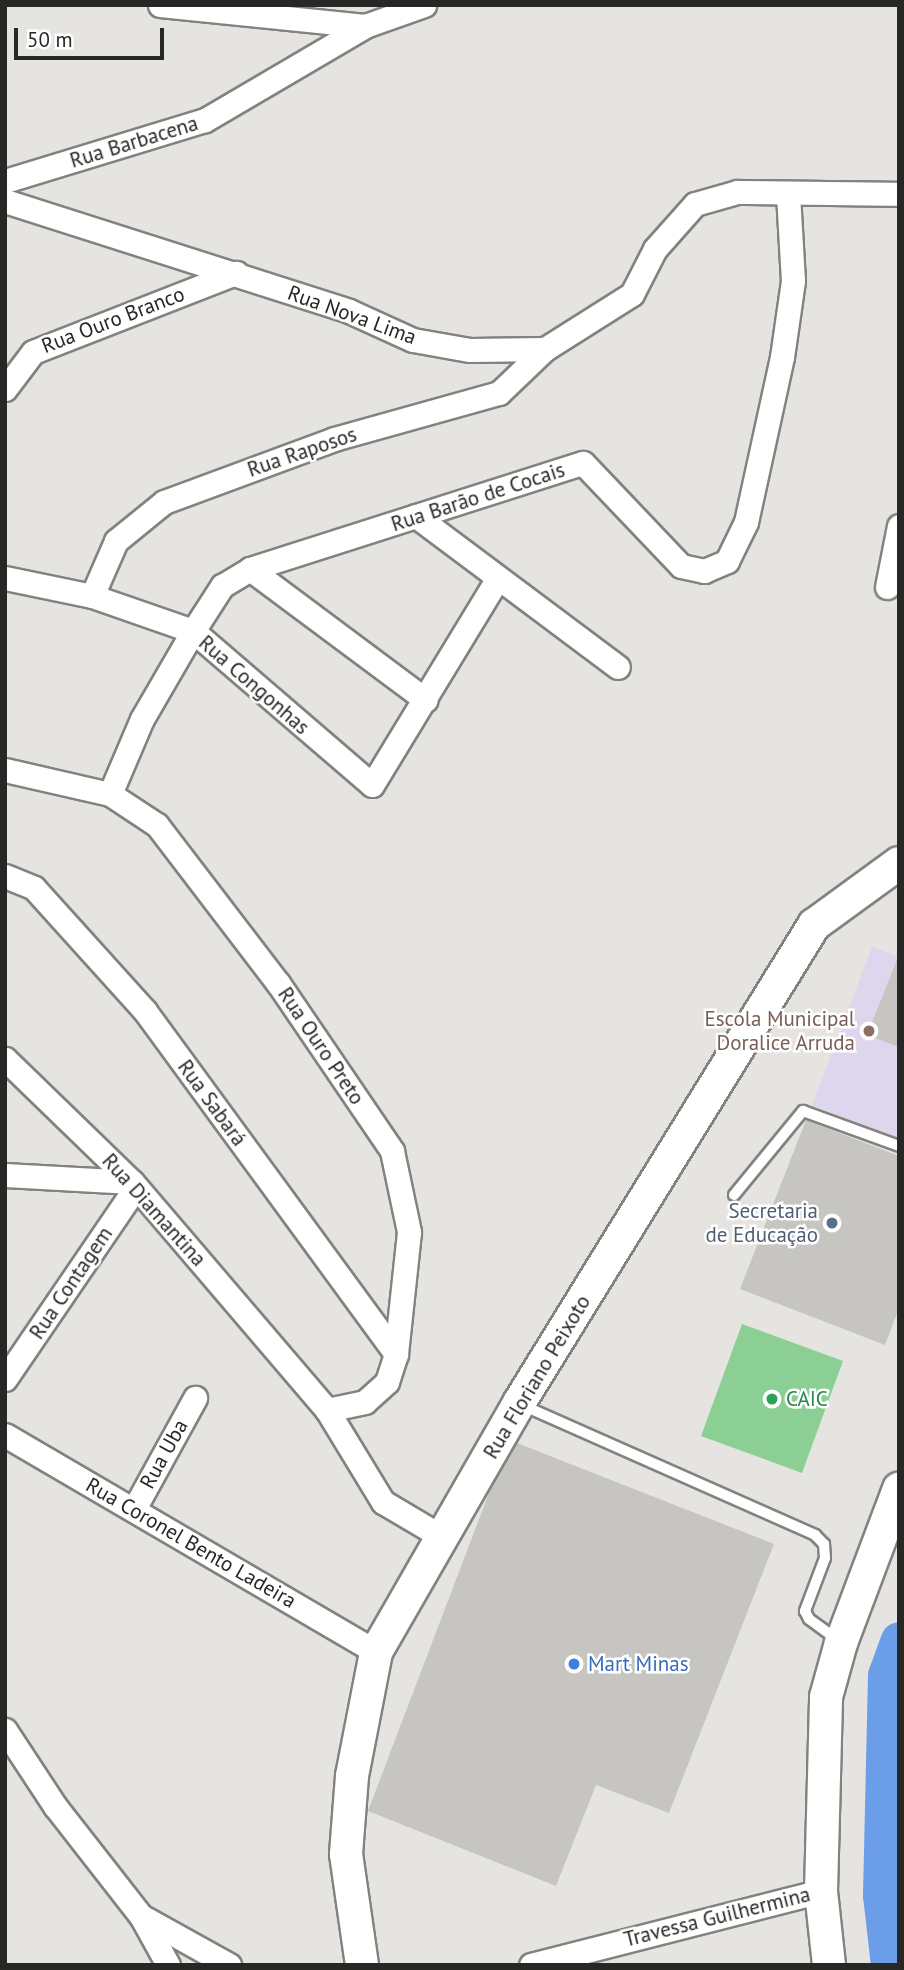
<!DOCTYPE html>
<html>
<head>
<meta charset="utf-8">
<style>
  body { margin:0 }
  #map { position:relative; width:904px; height:1970px; overflow:hidden; background:#e5e4e1; font-family:"PT Sans",sans-serif }
  div>[style] { position:absolute }
  .education>* { inset:0; background:#ded6ec }
  .green>* { inset:0; background:#8bcf94 }
  .river>* { height:37px; margin:-18.5px; padding:0 18.5px; transform-origin:18.5px; border-radius:18.5px; background:#6b9de9 }
  .building>* { inset:0; background:#c6c5c2 }
  .roads { filter:drop-shadow(2px 0 #83827f) drop-shadow(-2px 0 #83827f) drop-shadow(0 2px #83827f) drop-shadow(0 -2px #83827f) }
  .lane>* { height:10px; margin:-5px; padding:0 5px; transform-origin:5px; border-radius:5px; background:#fff }
  .street>* { height:23px; margin:-11.5px; padding:0 11.5px; transform-origin:11.5px; border-radius:11.5px; background:#fff }
  .secondary>* { height:32px; margin:-16px; padding:0 16px; transform-origin:16px; border-radius:16px; background:#fff }
  .dots>* { width:19px; height:19px; translate:-50% -50%; box-sizing:border-box; border:4px solid #fff; border-radius:50% }
  span { translate:-50% -50%; white-space:nowrap; text-align:center; line-height:1.15; -webkit-text-stroke:5px #fff; paint-order:stroke }
  .street-label { font-size:21px; color:#272725 }
  .education-label { font-size:21px; color:#785e54 }
  .right { translate:-100% -50%; text-align:right }
  .service-label { font-size:21px; color:#4e5e75 }
  .leisure-label { font-size:21px; color:#27864d }
  .left { translate:0 -50%; text-align:left }
  .shop-label { font-size:21px; color:#366cbe }
  .frame { position:absolute; inset:0; border:7px solid #272725; pointer-events:none }
  .scale { position:absolute; left:14px; top:28px; width:150px; height:32px; box-sizing:border-box; border:4px solid #272725; border-top:0; padding-left:9px; font-size:21px; line-height:24px; white-space:nowrap; color:#272725; -webkit-text-stroke:5px #fff; paint-order:stroke }
</style>
</head>
<body>
<div id="map">
  <div class="education">
    <i style="clip-path:polygon(872px 947px,899px 957px,899px 1139px,812px 1105px)"></i>
  </div>
  <div class="green">
    <i style="clip-path:polygon(742px 1324px,843px 1361px,802px 1473px,701px 1436px)"></i>
  </div>
  <div class="river">
    <i style="left:889px;top:1965px;width:70px;rotate:-96.5deg"></i>
    <i style="left:881px;top:1895px;width:220px;rotate:-88.7deg"></i>
    <i style="left:886px;top:1675px;width:37px;rotate:-70deg"></i>
  </div>
  <div class="building">
    <i style="clip-path:polygon(899px 955px,899px 1047px,867px 1035px)"></i>
    <i style="clip-path:polygon(806px 1120px,899px 1156px,899px 1308px,885px 1345px,740px 1289px)"></i>
    <i style="clip-path:polygon(517px 1443px,774px 1544px,669px 1813px,596px 1785px,556px 1886px,368px 1811px,489px 1493px)"></i>
  </div>
  <div class="roads">
    <div class="lane">
      <i style="left:734px;top:1195px;width:109px;rotate:-50.6deg"></i>
      <i style="left:803px;top:1111px;width:102px;rotate:20deg"></i>
      <i style="left:522px;top:1405px;width:321px;rotate:23.9deg"></i>
      <i style="left:815px;top:1535px;width:13px;rotate:45deg"></i>
      <i style="left:824px;top:1544px;width:14px;rotate:86deg"></i>
      <i style="left:825px;top:1558px;width:57px;rotate:110.7deg"></i>
      <i style="left:805px;top:1611px;width:9px;rotate:63deg"></i>
      <i style="left:809px;top:1619px;width:36px;rotate:36deg"></i>
    </div>
    <div class="street">
      <i style="left:160px;top:5px;width:206px;rotate:5.8deg"></i>
      <i style="left:365px;top:26px;width:63px;rotate:-19.6deg"></i>
      <i style="left:5px;top:181px;width:209px;rotate:-17deg"></i>
      <i style="left:205px;top:120px;width:186px;rotate:-30.4deg"></i>
      <i style="left:5px;top:201px;width:361px;rotate:17.7deg"></i>
      <i style="left:349px;top:311px;width:70px;rotate:24.4deg"></i>
      <i style="left:413px;top:340px;width:58px;rotate:10deg"></i>
      <i style="left:470px;top:350px;width:75px;rotate:-0.8deg"></i>
      <i style="left:545px;top:349px;width:103px;rotate:-32.3deg"></i>
      <i style="left:632px;top:294px;width:51px;rotate:-62.9deg"></i>
      <i style="left:655px;top:249px;width:60px;rotate:-48.4deg"></i>
      <i style="left:695px;top:204px;width:44px;rotate:-15.9deg"></i>
      <i style="left:737px;top:192px;width:162px;rotate:0.7deg"></i>
      <i style="left:5px;top:389px;width:46px;rotate:-52.9deg"></i>
      <i style="left:33px;top:352px;width:218px;rotate:-21.3deg"></i>
      <i style="left:416px;top:516px;width:252px;rotate:36.8deg"></i>
      <i style="left:250px;top:569px;width:219px;rotate:36.7deg"></i>
      <i style="left:5px;top:578px;width:89px;rotate:11.7deg"></i>
      <i style="left:92px;top:596px;width:107px;rotate:19.1deg"></i>
      <i style="left:193px;top:631px;width:236px;rotate:40.7deg"></i>
      <i style="left:372px;top:785px;width:242px;rotate:-58.7deg"></i>
      <i style="left:887px;top:587px;width:62px;rotate:-78.9deg"></i>
      <i style="left:92px;top:596px;width:60px;rotate:-66.4deg"></i>
      <i style="left:116px;top:541px;width:62px;rotate:-39.1deg"></i>
      <i style="left:164px;top:502px;width:181px;rotate:-20.3deg"></i>
      <i style="left:334px;top:439px;width:171px;rotate:-15.6deg"></i>
      <i style="left:499px;top:393px;width:64px;rotate:-43.7deg"></i>
      <i style="left:5px;top:770px;width:108px;rotate:12.9deg"></i>
      <i style="left:110px;top:794px;width:56px;rotate:33.4deg"></i>
      <i style="left:157px;top:825px;width:199px;rotate:52.6deg"></i>
      <i style="left:278px;top:983px;width:203px;rotate:55.8deg"></i>
      <i style="left:392px;top:1151px;width:83px;rotate:78.1deg"></i>
      <i style="left:409px;top:1232px;width:123px;rotate:96.1deg"></i>
      <i style="left:396px;top:1354px;width:29px;rotate:108deg"></i>
      <i style="left:387px;top:1382px;width:30px;rotate:138deg"></i>
      <i style="left:365px;top:1402px;width:39px;rotate:168deg"></i>
      <i style="left:327px;top:1410px;width:300px;rotate:-130.5deg"></i>
      <i style="left:132px;top:1182px;width:177px;rotate:-135.9deg"></i>
      <i style="left:110px;top:794px;width:82px;rotate:-66.9deg"></i>
      <i style="left:142px;top:719px;width:102px;rotate:-59.9deg"></i>
      <i style="left:193px;top:631px;width:54px;rotate:-57.2deg"></i>
      <i style="left:222px;top:586px;width:33px;rotate:-31deg"></i>
      <i style="left:250px;top:569px;width:349px;rotate:-17.7deg"></i>
      <i style="left:583px;top:463px;width:142px;rotate:46.4deg"></i>
      <i style="left:681px;top:566px;width:24px;rotate:12deg"></i>
      <i style="left:704px;top:571px;width:25px;rotate:-23deg"></i>
      <i style="left:727px;top:561px;width:43px;rotate:-64deg"></i>
      <i style="left:746px;top:522px;width:169px;rotate:-77.7deg"></i>
      <i style="left:782px;top:357px;width:77px;rotate:-81.8deg"></i>
      <i style="left:793px;top:281px;width:87px;rotate:-93.3deg"></i>
      <i style="left:5px;top:876px;width:31px;rotate:22deg"></i>
      <i style="left:34px;top:888px;width:166px;rotate:47.9deg"></i>
      <i style="left:145px;top:1011px;width:425px;rotate:53.8deg"></i>
      <i style="left:5px;top:1175px;width:127px;rotate:3.2deg"></i>
      <i style="left:5px;top:1379px;width:232px;rotate:-55.7deg"></i>
      <i style="left:327px;top:1410px;width:108px;rotate:58.7deg"></i>
      <i style="left:383px;top:1502px;width:69px;rotate:30.7deg"></i>
      <i style="left:5px;top:1435px;width:430px;rotate:30.3deg"></i>
      <i style="left:134px;top:1509px;width:127px;rotate:-61.2deg"></i>
      <i style="left:5px;top:1730px;width:91px;rotate:56.7deg"></i>
      <i style="left:55px;top:1806px;width:140px;rotate:52deg"></i>
      <i style="left:141px;top:1916px;width:56px;rotate:61.1deg"></i>
      <i style="left:141px;top:1916px;width:101px;rotate:29.1deg"></i>
      <i style="left:531px;top:1965px;width:299px;rotate:-14.3deg"></i>
    </div>
    <div class="secondary">
      <i style="left:362px;top:1965px;width:112px;rotate:-98.2deg"></i>
      <i style="left:346px;top:1854px;width:78px;rotate:-85.6deg"></i>
      <i style="left:352px;top:1776px;width:126px;rotate:-79deg"></i>
      <i style="left:376px;top:1652px;width:287px;rotate:-60.1deg"></i>
      <i style="left:519px;top:1403px;width:562px;rotate:-58.32deg"></i>
      <i style="left:814px;top:925px;width:105px;rotate:-36.1deg"></i>
      <i style="left:829px;top:1965px;width:74px;rotate:-96.2deg"></i>
      <i style="left:821px;top:1891px;width:194px;rotate:-88.5deg"></i>
      <i style="left:826px;top:1697px;width:56px;rotate:-74.5deg"></i>
      <i style="left:841px;top:1643px;width:165px;rotate:-69.4deg"></i>
    </div>
  </div>
  <div class="dots">
    <i style="left:869px;top:1031px;background:#8d6e63"></i>
    <i style="left:832px;top:1223px;background:#5c6f8a"></i>
    <i style="left:772px;top:1399px;background:#2e9e5b"></i>
    <i style="left:574px;top:1664px;background:#3f7fe0"></i>
  </div>
  <div class="street-label">
    <span style="left:134px;top:142px;rotate:-17deg">Rua Barbacena</span>
    <span style="left:352px;top:315px;rotate:20deg">Rua Nova Lima</span>
    <span style="left:113px;top:320px;rotate:-21deg">Rua Ouro Branco</span>
    <span style="left:302px;top:452px;rotate:-19deg">Rua Raposos</span>
    <span style="left:478px;top:497px;rotate:-18deg">Rua Barão de Cocais</span>
    <span style="left:254px;top:685px;rotate:41deg">Rua Congonhas</span>
    <span style="left:321px;top:1046px;rotate:56deg">Rua Ouro Preto</span>
    <span style="left:212px;top:1103px;rotate:54deg">Rua Sabará</span>
    <span style="left:154px;top:1210px;rotate:48deg">Rua Diamantina</span>
    <span style="left:71px;top:1283px;rotate:-56deg">Rua Contagem</span>
    <span style="left:537px;top:1377px;rotate:-59deg">Rua Floriano Peixoto</span>
    <span style="left:164px;top:1454px;rotate:-61deg">Rua Uba</span>
    <span style="left:191px;top:1543px;rotate:30deg">Rua Coronel Bento Ladeira</span>
    <span style="left:717px;top:1917px;rotate:-14deg">Travessa Guilhermina</span>
  </div>
  <div class="education-label">
    <span class="right" style="left:855px;top:1031px">Escola Municipal<br>Doralice Arruda</span>
  </div>
  <div class="service-label">
    <span class="right" style="left:818px;top:1223px">Secretaria<br>de Educação</span>
  </div>
  <div class="leisure-label">
    <span class="left" style="left:786px;top:1399px">CAIC</span>
  </div>
  <div class="shop-label">
    <span class="left" style="left:588px;top:1664px">Mart Minas</span>
  </div>
  <div class="frame"></div>
  <div class="scale">50 m</div>
</div>
</body>
</html>
